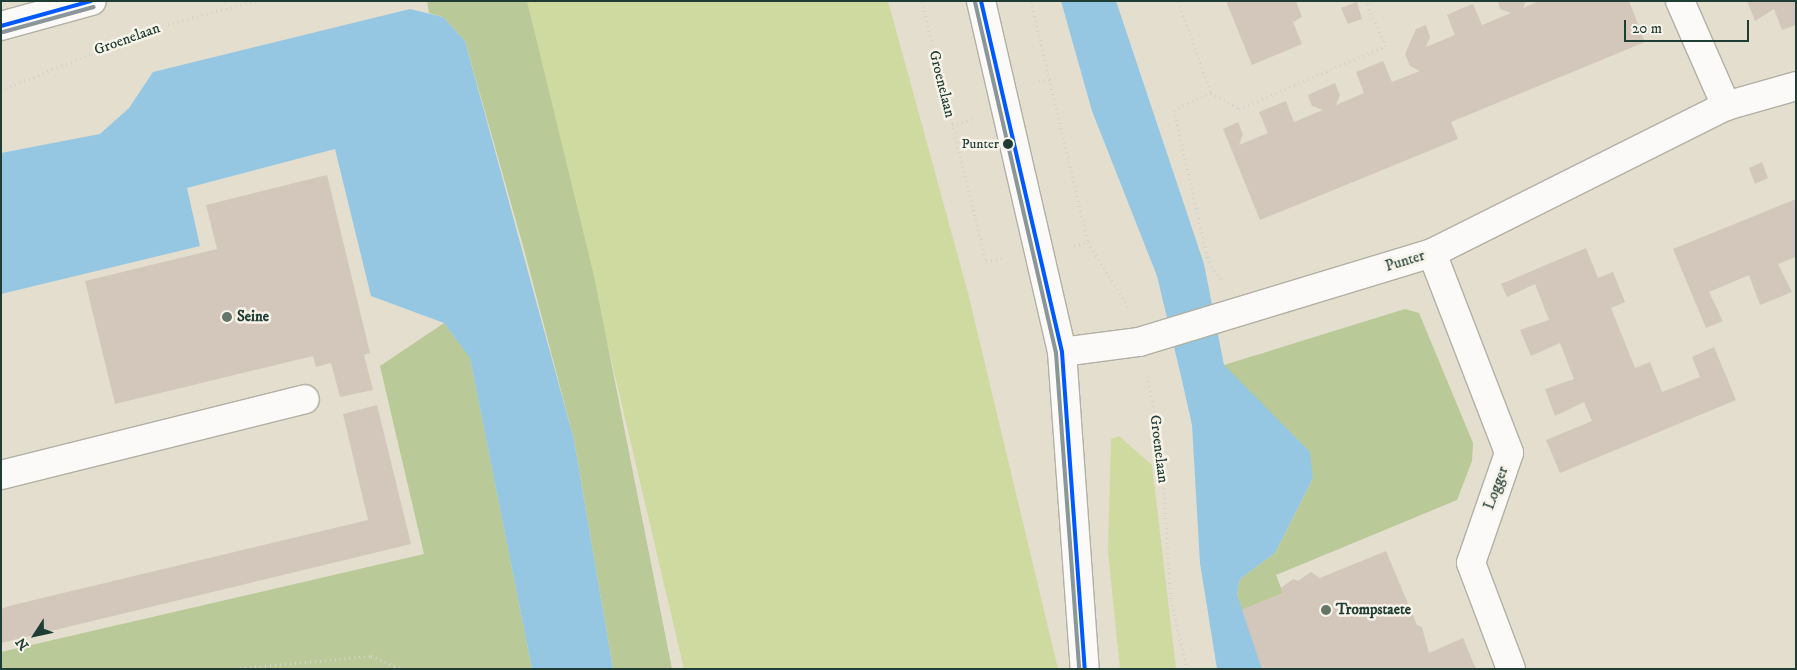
<!DOCTYPE html>
<html>
<head>
<meta charset="utf-8">
<style>
  body { margin:0 }
  #map { position:relative; width:1797px; height:670px; overflow:hidden; background:#e3decd; font-family:"IM FELL DW Pica",serif }
  div>[style] { position:absolute }
  .green>* { inset:0; background:#cfdaa0 }
  .forest>* { inset:0; background:#b9c997 }
  .water>* { inset:0; background:#95c7e3 }
  .building>* { inset:0; background:#d3c7bb }
  .path>* { height:3px; margin-top:-1.5px; transform-origin:0; background:repeating-linear-gradient(90deg,#d2d2ce 0 1px,transparent 0 5px) }
  .roads { filter:drop-shadow(1px 0 #b0b0a4) drop-shadow(-1px 0 #b0b0a4) drop-shadow(0 1px #b0b0a4) drop-shadow(0 -1px #b0b0a4) }
  .minor>* { height:28px; margin:-14px; padding:0 14px; transform-origin:14px; border-radius:14px; background:#fbfaf8 }
  .tertiary>* { height:28px; margin:-14px; padding:0 14px; transform-origin:14px; border-radius:14px; background:#fbfaf8 }
  .bus-1>* { height:4px; margin:-2px; padding:0 2px; transform-origin:2px; border-radius:2px; background:#0059ff }
  .bus-2>* { height:4px; margin:-2px; padding:0 2px; transform-origin:2px; border-radius:2px; background:#8b9698 }
  .dots>* { width:14px; height:14px; translate:-50% -50%; box-sizing:border-box; border:2px solid #f7f3e8; border-radius:50% }
  span { translate:-50% -50%; white-space:nowrap; text-align:center; line-height:1.15; -webkit-text-stroke:5px #f7f3e8; paint-order:stroke }
  .bus-label { font-size:14px; color:#1f3d34 }
  .right { translate:-100% -50%; text-align:right }
  .street-label { font-size:15px; color:#1f3d34 }
  .poi-label { font-size:15px; color:#1f3d34; font-weight:700 }
  .left { translate:0 -50%; text-align:left }
  .frame { position:absolute; inset:0; border:2px solid #1f3d34; pointer-events:none }
  .north { position:absolute; left:10px; top:610px; width:50px; height:50px; -webkit-text-stroke:4px #f7f3e8; paint-order:stroke; rotate:235deg; font-size:14px; font-weight:700; line-height:20px; text-align:center; color:#1f3d34 }
  .north::after { content:''; display:block; margin:auto; width:18px; height:22px; background:#1f3d34; clip-path:polygon(50% 0,100% 100%,50% 72%,0 100%) }
  .scale { position:absolute; left:1624px; top:20px; width:125px; height:22px; box-sizing:border-box; border:2px solid #1f3d34; border-top:0; padding-left:6px; font-size:15px; line-height:18px; white-space:nowrap; color:#1f3d34; -webkit-text-stroke:4px #f7f3e8; paint-order:stroke }
</style>
</head>
<body>
<div id="map">
  <div class="green">
    <i style="clip-path:polygon(527px 1px,888px 1px,968px 293px,1058px 669px,684px 669px)"></i>
    <i style="clip-path:polygon(1119px 436px,1152px 465px,1176px 669px,1120px 669px,1108px 551px,1111px 439px)"></i>
  </div>
  <div class="forest">
    <i style="clip-path:polygon(427px 1px,527px 1px,594px 276px,672px 669px,613px 669px,574px 440px,525px 253px,465px 41px,443px 17px,429px 13px)"></i>
    <i style="clip-path:polygon(1405px 309px,1419px 313px,1473px 443px,1472px 461px,1457px 500px,1276px 575px,1283px 593px,1242px 610px,1237px 595px,1240px 579px,1275px 553px,1313px 478px,1224px 365px)"></i>
    <i style="clip-path:polygon(444px 323px,470px 357px,532px 669px,1px 669px,1px 652px,424px 554px,380px 366px)"></i>
  </div>
  <div class="water">
    <i style="clip-path:polygon(1061px 1px,1116px 1px,1204px 264px,1224px 365px,1310px 452px,1313px 478px,1275px 553px,1240px 579px,1237px 595px,1265px 669px,1217px 669px,1200px 563px,1192px 425px,1181px 376px,1157px 276px,1092px 111px)"></i>
    <i style="clip-path:polygon(410px 9px,443px 17px,465px 41px,574px 440px,613px 669px,532px 669px,470px 358px,444px 323px,371px 296px,335px 149px,187px 188px,200px 246px,1px 294px,1px 153px,100px 134px,129px 108px,153px 72px)"></i>
  </div>
  <div class="building">
    <i style="clip-path:polygon(1226px 1px,1296px 1px,1302px 17px,1293px 22px,1302px 44px,1252px 65px)"></i>
    <i style="clip-path:polygon(1498px 1px,1526px 1px,1523px 8px,1539px 1px,1629px 1px,1645px 42px,1451px 122px,1458px 139px,1260px 220px,1223px 129px,1238px 122px,1243px 134px,1239px 145px,1268px 133px,1259px 112px,1286px 101px,1294px 122px,1323px 110px,1312px 106px,1308px 95px,1321px 89px,1335px 83px,1340px 95px,1336px 105px,1364px 93px,1356px 72px,1383px 61px,1392px 82px,1420px 71px,1410px 66px,1405px 54px,1416px 29px,1426px 25px,1430px 37px,1426px 47px,1455px 35px,1447px 15px,1460px 9px,1473px 4px,1482px 25px,1511px 13px,1500px 9px)"></i>
    <i style="clip-path:polygon(1747px 1px,1796px 1px,1796px 25px,1782px 30px,1774px 9px,1755px 21px)"></i>
    <i style="clip-path:polygon(1357px 2px,1362px 19px,1348px 24px,1341px 8px)"></i>
    <i style="clip-path:polygon(1762px 162px,1768px 178px,1755px 184px,1749px 168px)"></i>
    <i style="clip-path:polygon(327px 175px,370px 353px,364px 355px,373px 390px,340px 397px,331px 363px,316px 367px,313px 356px,115px 404px,85px 281px,217px 249px,206px 205px)"></i>
    <i style="clip-path:polygon(1796px 199px,1796px 257px,1778px 264px,1792px 292px,1760px 305px,1749px 275px,1709px 292px,1723px 321px,1706px 328px,1673px 249px)"></i>
    <i style="clip-path:polygon(1586px 248px,1598px 278px,1613px 272px,1625px 302px,1611px 308px,1635px 368px,1650px 362px,1662px 392px,1700px 377px,1692px 357px,1714px 347px,1736px 400px,1560px 473px,1546px 440px,1592px 421px,1584px 402px,1555px 416px,1545px 389px,1574px 379px,1560px 343px,1531px 356px,1520px 330px,1549px 320px,1535px 284px,1507px 297px,1501px 284px)"></i>
    <i style="clip-path:polygon(377px 405px,411px 544px,1px 643px,1px 609px,9px 606px,368px 520px,343px 414px)"></i>
    <i style="clip-path:polygon(1386px 551px,1417px 625px,1422px 627px,1429px 653px,1463px 638px,1476px 669px,1262px 669px,1242px 610px,1283px 593px,1281px 588px,1293px 579px,1298px 581px,1311px 572px,1320px 578px)"></i>
  </div>
  <div class="path">
    <i style="left:922px;top:1px;width:268px;rotate:76.2deg"></i>
    <i style="left:986px;top:261px;width:17px;rotate:-10deg"></i>
    <i style="left:1031px;top:1px;width:248px;rotate:76.7deg"></i>
    <i style="left:1178px;top:1px;width:97px;rotate:70.1deg"></i>
    <i style="left:1211px;top:92px;width:33px;rotate:31deg"></i>
    <i style="left:1239px;top:109px;width:160px;rotate:-23.2deg"></i>
    <i style="left:1386px;top:46px;width:49px;rotate:-114deg"></i>
    <i style="left:1039px;top:81px;width:12px;rotate:-9deg"></i>
    <i style="left:1px;top:90px;width:175px;rotate:-21.9deg"></i>
    <i style="left:163px;top:25px;width:97px;rotate:-14.3deg"></i>
    <i style="left:1211px;top:92px;width:41px;rotate:154.1deg"></i>
    <i style="left:1174px;top:110px;width:151px;rotate:77.3deg"></i>
    <i style="left:1207px;top:257px;width:27px;rotate:59deg"></i>
    <i style="left:952px;top:125px;width:21px;rotate:-17deg"></i>
    <i style="left:1074px;top:245px;width:14px;rotate:-12deg"></i>
    <i style="left:1088px;top:242px;width:76px;rotate:58.4deg"></i>
    <i style="left:1147px;top:376px;width:68px;rotate:78.2deg"></i>
    <i style="left:1161px;top:443px;width:157px;rotate:86.4deg"></i>
    <i style="left:1171px;top:600px;width:71px;rotate:76.9deg"></i>
    <i style="left:230px;top:669px;width:142px;rotate:-5.3deg"></i>
    <i style="left:371px;top:656px;width:33px;rotate:23deg"></i>
  </div>
  <div class="roads">
    <div class="minor">
      <i style="left:1680px;top:1px;width:115px;rotate:66.3deg"></i>
      <i style="left:1432px;top:253px;width:214px;rotate:68.9deg"></i>
      <i style="left:1509px;top:453px;width:116px;rotate:109.1deg"></i>
      <i style="left:1471px;top:563px;width:113px;rotate:69.3deg"></i>
      <i style="left:1062px;top:352px;width:78px;rotate:-7.4deg"></i>
      <i style="left:1139px;top:342px;width:306px;rotate:-16.9deg"></i>
      <i style="left:1432px;top:253px;width:329px;rotate:-26.6deg"></i>
      <i style="left:1726px;top:106px;width:73px;rotate:-15.9deg"></i>
      <i style="left:1px;top:475px;width:313px;rotate:-14deg"></i>
    </div>
    <div class="tertiary">
      <i style="left:981px;top:1px;width:360px;rotate:77deg"></i>
      <i style="left:1062px;top:352px;width:318px;rotate:85.9deg"></i>
      <i style="left:1px;top:26px;width:94px;rotate:-15.4deg"></i>
    </div>
  </div>
  <div class="bus-1">
    <i style="left:981px;top:1px;width:360px;rotate:77deg"></i>
    <i style="left:1062px;top:352px;width:318px;rotate:85.9deg"></i>
    <i style="left:1px;top:26px;width:93px;rotate:-15.5deg"></i>
  </div>
  <div class="bus-2">
    <i style="left:975px;top:2px;width:360px;rotate:77deg"></i>
    <i style="left:1056px;top:353px;width:317px;rotate:85.8deg"></i>
    <i style="left:3px;top:32px;width:94px;rotate:-15.4deg"></i>
  </div>
  <div class="dots">
    <i style="left:1008px;top:144px;background:#1f3d34"></i>
    <i style="left:227px;top:317px;background:#64756a"></i>
    <i style="left:1326px;top:610px;background:#64756a"></i>
  </div>
  <div class="bus-label">
    <span class="right" style="left:999px;top:144px">Punter</span>
  </div>
  <div class="street-label">
    <span style="left:127px;top:39px;rotate:-20deg">Groenelaan</span>
    <span style="left:942px;top:84px;rotate:76deg">Groenelaan</span>
    <span style="left:1405px;top:261px;rotate:-17deg">Punter</span>
    <span style="left:1159px;top:449px;rotate:83deg">Groenelaan</span>
    <span style="left:1496px;top:488px;rotate:-70deg">Logger</span>
  </div>
  <div class="poi-label">
    <span class="left" style="left:237px;top:317px">Seine</span>
    <span class="left" style="left:1336px;top:610px">Trompstaete</span>
  </div>
  <div class="frame"></div>
  <div class="north">N</div>
  <div class="scale">20 m</div>
</div>
</body>
</html>
